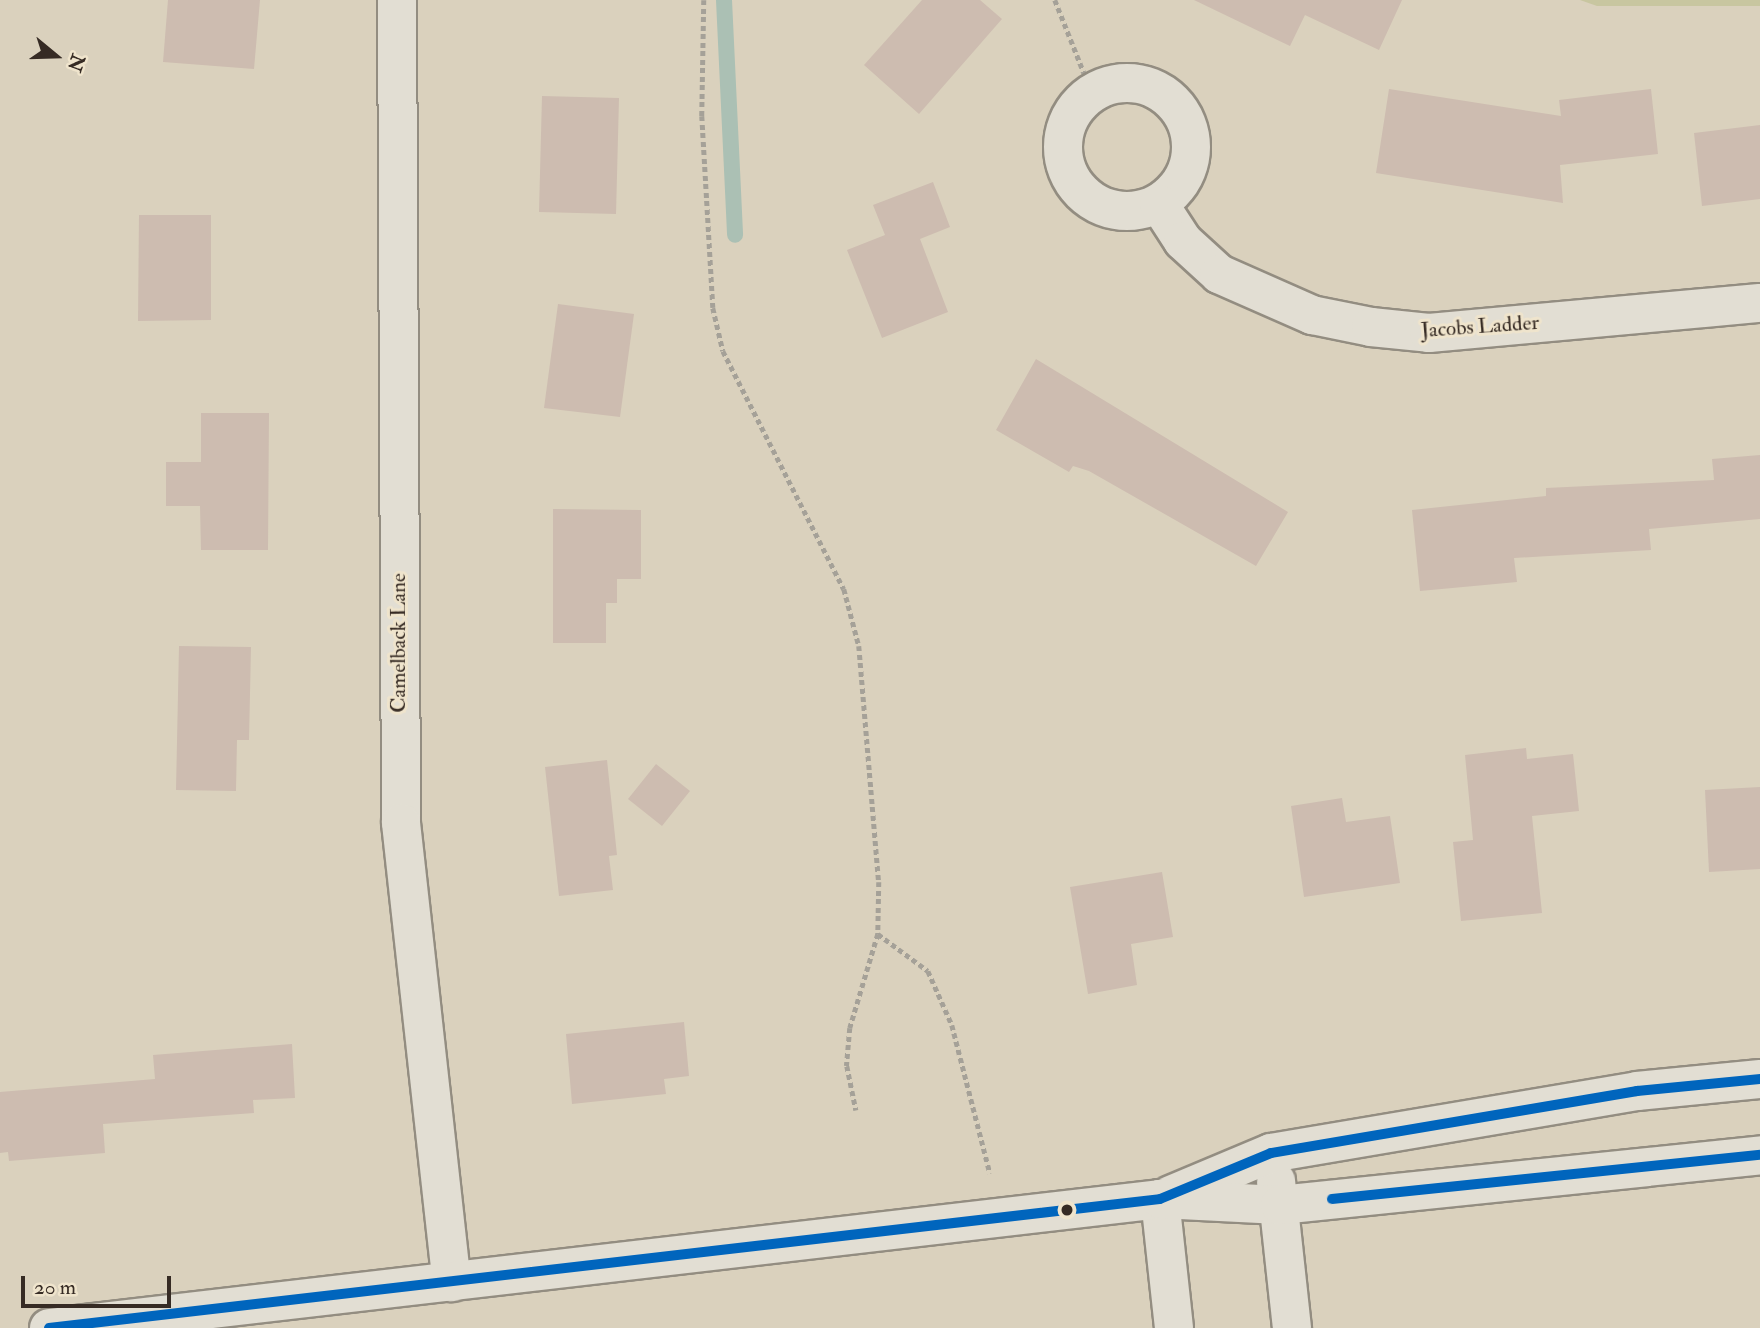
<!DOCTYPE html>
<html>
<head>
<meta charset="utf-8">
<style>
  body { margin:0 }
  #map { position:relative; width:1760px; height:1328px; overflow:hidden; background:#dad1bd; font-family:"IM FELL Double Pica",serif }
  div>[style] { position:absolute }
  .green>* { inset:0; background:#c8c6a0 }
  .stream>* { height:16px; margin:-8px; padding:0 8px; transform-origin:8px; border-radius:8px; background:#abc0b4 }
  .building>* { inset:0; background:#cdbcb0 }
  .path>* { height:4.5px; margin-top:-2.25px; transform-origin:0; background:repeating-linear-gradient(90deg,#a5a198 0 5px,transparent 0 8.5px) }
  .roads { filter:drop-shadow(2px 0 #938d81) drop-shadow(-2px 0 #938d81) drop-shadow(0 2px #938d81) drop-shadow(0 -2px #938d81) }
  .minor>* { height:38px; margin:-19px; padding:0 19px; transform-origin:19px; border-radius:19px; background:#e2ded3 }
  .minor>.ring { margin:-19px; padding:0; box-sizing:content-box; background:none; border:38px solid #e2ded3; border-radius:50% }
  .bus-1>* { height:10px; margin:-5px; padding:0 5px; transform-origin:5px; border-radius:5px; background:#0065bd }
  .dots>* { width:19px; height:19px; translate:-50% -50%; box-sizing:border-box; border:4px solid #efe4cc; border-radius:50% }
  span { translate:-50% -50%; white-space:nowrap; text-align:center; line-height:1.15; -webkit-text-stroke:6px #efe4cc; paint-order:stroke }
  .street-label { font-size:21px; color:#362b24 }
  .north { position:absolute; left:21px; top:21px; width:70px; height:70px; -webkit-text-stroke:5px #efe4cc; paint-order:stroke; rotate:109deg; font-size:19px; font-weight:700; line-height:28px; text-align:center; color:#362b24 }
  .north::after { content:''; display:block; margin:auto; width:24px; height:32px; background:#362b24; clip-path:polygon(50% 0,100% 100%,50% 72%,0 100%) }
  .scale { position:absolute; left:21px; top:1276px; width:150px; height:32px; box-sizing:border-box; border:4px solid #362b24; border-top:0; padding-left:9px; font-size:21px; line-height:24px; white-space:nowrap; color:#362b24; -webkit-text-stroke:5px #efe4cc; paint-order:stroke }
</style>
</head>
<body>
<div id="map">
  <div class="green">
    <i style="clip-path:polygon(1580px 0,1760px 0,1760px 6px,1597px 6px)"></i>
  </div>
  <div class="stream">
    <i style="left:724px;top:0;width:235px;rotate:87.3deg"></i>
  </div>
  <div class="building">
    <i style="clip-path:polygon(168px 0,260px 0,254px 69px,163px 62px)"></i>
    <i style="clip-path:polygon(922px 0,980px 0,1002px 19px,919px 114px,864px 65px)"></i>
    <i style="clip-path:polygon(1194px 0,1402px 0,1379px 50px,1305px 15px,1290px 46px)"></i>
    <i style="clip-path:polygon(1389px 89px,1561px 116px,1559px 100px,1651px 89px,1658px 154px,1560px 165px,1563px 203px,1376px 173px)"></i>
    <i style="clip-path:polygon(542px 96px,619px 98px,616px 214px,539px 212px)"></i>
    <i style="clip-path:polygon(1760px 125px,1760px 199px,1702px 206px,1694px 133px)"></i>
    <i style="clip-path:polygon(933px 182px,950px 227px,920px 239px,948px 312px,882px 338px,847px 250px,885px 235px,873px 205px)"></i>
    <i style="clip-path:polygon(139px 215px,211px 215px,211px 320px,138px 321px)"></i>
    <i style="clip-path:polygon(558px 304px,634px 314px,620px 417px,544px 408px)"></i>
    <i style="clip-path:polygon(1036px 359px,1288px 512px,1256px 566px,1089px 471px,1073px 466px,1069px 472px,996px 430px)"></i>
    <i style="clip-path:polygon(201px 413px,269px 413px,268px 550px,201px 550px,200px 506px,166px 506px,166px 462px,201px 462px)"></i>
    <i style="clip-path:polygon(1760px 455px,1760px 519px,1649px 529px,1651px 550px,1514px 558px,1517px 582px,1420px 591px,1412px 510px,1546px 496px,1546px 488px,1714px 480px,1712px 459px)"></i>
    <i style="clip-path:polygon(553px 509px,641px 510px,641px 579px,617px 579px,617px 603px,606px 603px,606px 643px,553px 643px)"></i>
    <i style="clip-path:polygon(179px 646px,251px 647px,249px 740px,237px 740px,236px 791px,176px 790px)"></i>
    <i style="clip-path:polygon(1526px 748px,1527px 759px,1573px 754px,1579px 811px,1532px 816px,1542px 913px,1461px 921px,1453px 842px,1473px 840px,1465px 755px)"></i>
    <i style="clip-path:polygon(607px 760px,617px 855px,609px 856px,613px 890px,559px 896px,545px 767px)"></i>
    <i style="clip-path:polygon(656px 764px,690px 791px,662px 826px,628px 799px)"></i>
    <i style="clip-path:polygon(1760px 787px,1760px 869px,1709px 872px,1705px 790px)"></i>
    <i style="clip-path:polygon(1342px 798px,1346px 822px,1390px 816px,1400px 883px,1304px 897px,1291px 806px)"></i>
    <i style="clip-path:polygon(1162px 872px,1173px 937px,1131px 944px,1137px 985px,1088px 994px,1070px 887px)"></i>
    <i style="clip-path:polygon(684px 1022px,689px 1076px,664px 1079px,666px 1094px,572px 1104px,566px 1034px)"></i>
    <i style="clip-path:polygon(292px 1044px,295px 1098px,253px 1100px,254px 1113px,103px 1124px,105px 1153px,9px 1161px,8px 1152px,0 1153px,0 1092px,155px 1079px,153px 1055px)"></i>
  </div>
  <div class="path">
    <i style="left:704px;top:0;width:116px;rotate:91deg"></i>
    <i style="left:702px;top:116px;width:192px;rotate:86.7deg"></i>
    <i style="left:713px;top:308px;width:44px;rotate:76.9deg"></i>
    <i style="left:723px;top:351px;width:267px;rotate:63.1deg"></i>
    <i style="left:844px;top:589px;width:59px;rotate:75.3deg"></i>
    <i style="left:859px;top:646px;width:237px;rotate:85.2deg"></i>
    <i style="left:879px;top:882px;width:52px;rotate:91.1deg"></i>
    <i style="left:878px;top:934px;width:98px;rotate:106.6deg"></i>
    <i style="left:850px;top:1028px;width:38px;rotate:95deg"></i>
    <i style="left:847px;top:1066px;width:45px;rotate:78.4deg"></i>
    <i style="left:1055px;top:0;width:100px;rotate:68.3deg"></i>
    <i style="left:878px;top:934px;width:62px;rotate:36.5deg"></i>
    <i style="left:928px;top:971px;width:59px;rotate:66deg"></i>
    <i style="left:952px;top:1025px;width:153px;rotate:75.6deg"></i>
  </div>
  <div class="roads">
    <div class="minor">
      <i style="left:397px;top:0;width:823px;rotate:89.72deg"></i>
      <i style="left:401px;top:823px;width:462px;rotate:83.7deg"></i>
      <i class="ring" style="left:1063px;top:83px;width:90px;height:90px"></i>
      <i style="left:1159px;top:204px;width:44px;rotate:57deg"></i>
      <i style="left:1183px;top:241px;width:49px;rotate:42.5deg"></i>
      <i style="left:1219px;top:274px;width:102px;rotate:23.8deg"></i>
      <i style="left:1312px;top:315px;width:60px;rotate:11.5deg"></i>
      <i style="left:1371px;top:327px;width:58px;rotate:5.9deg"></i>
      <i style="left:1429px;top:333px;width:332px;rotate:-5.2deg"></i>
      <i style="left:1276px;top:1181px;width:148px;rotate:83.8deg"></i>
      <i style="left:1171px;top:1195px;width:108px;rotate:-22.8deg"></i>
      <i style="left:1271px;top:1153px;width:371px;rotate:-9.6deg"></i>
      <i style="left:1637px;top:1091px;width:124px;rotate:-5.6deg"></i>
      <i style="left:1160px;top:1199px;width:130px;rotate:83.8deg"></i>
      <i style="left:49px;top:1328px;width:1118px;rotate:-6.62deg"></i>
      <i style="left:1160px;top:1199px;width:120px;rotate:2.9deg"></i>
      <i style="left:1280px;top:1205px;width:483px;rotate:-5.9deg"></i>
    </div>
  </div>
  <div class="bus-1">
    <i style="left:1332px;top:1199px;width:430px;rotate:-5.9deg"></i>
    <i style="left:49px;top:1328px;width:1118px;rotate:-6.62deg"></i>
    <i style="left:1160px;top:1199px;width:120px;rotate:-22.5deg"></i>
    <i style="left:1271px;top:1153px;width:371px;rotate:-9.6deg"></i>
    <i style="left:1637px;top:1091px;width:124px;rotate:-5.6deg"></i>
  </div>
  <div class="dots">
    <i style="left:1067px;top:1210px;background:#362b24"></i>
  </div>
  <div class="street-label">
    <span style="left:1480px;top:327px;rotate:-4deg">Jacobs Ladder</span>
    <span style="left:399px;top:643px;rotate:-90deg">Camelback Lane</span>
  </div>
  <div class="north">N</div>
  <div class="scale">20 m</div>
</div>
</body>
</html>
